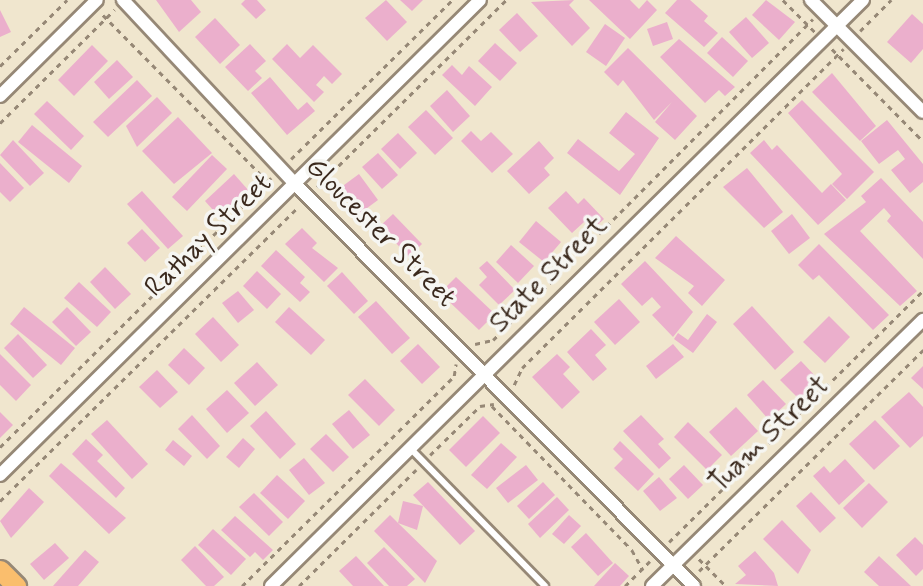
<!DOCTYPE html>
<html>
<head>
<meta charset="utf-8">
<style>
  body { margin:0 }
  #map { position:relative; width:923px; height:586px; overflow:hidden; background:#f0e6ce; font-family:Mynerve,sans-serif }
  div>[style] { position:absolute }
  .building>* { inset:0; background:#ebafcc }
  .path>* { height:2.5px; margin-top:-1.25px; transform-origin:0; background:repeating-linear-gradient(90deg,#968876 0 5px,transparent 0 10px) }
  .roads { filter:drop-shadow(2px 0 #968876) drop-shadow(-2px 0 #968876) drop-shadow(0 2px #968876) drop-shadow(0 -2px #968876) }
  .lane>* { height:6px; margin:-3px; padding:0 3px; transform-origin:3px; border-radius:3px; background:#fff }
  .street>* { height:12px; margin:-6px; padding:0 6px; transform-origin:6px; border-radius:6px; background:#fff }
  .primary>* { height:19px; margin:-9.5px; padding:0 9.5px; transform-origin:9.5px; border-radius:9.5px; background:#fabe6d }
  span { translate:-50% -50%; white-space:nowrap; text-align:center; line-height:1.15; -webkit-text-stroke:7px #f6f6f2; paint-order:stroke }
  .street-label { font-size:28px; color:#3b2a1e }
</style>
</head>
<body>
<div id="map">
  <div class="building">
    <i style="clip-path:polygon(156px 0,191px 0,201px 12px,179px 32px)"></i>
    <i style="clip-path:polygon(245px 0,257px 0,266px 10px,256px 19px,241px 4px)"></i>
    <i style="clip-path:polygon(386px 0,407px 22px,387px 41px,365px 18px)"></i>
    <i style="clip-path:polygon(400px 0,423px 0,412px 11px)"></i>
    <i style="clip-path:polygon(574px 0,569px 5px,590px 28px,572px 46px,531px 2px)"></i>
    <i style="clip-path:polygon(589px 0,630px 0,639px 9px,647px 0,657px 10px,630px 39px)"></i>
    <i style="clip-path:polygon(677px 0,690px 0,708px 16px,704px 21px,718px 33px,704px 47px,665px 13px)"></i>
    <i style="clip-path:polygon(766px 0,795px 22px,779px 40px,752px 15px)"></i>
    <i style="clip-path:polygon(0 10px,11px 32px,0 37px)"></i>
    <i style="clip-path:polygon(517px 13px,538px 36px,520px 52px,499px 30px)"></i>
    <i style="clip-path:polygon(912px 14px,923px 24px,923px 49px,911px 63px,887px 42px)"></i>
    <i style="clip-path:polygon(746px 17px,769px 43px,752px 58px,729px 32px)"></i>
    <i style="clip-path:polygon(215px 18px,240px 45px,220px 64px,195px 37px)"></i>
    <i style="clip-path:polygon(667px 22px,673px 39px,653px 46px,647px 29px)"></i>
    <i style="clip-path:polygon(605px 24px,625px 38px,606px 66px,586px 52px)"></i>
    <i style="clip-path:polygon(722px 37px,748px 61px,733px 77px,707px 53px)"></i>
    <i style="clip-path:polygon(679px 39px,735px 87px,725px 96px,719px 90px,705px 103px,660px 57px)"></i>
    <i style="clip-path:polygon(495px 43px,517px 63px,500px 81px,478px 61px)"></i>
    <i style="clip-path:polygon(250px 44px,266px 61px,255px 71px,262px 78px,248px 91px,225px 67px)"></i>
    <i style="clip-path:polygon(287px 44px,300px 58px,313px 45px,342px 74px,332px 84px,324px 76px,316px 85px,324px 92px,314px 102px,272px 59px)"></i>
    <i style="clip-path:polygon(92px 45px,108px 61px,74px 96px,58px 80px)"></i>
    <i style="clip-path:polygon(628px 48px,697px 116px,675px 140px,655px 122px,672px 102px,654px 120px,623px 80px,618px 86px,604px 72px)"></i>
    <i style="clip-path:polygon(117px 60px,133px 77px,109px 99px,94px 82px)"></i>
    <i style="clip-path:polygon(452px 65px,462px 75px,469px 66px,492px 87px,475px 106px,442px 75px)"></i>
    <i style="clip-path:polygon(832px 73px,876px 126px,860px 141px,812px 92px)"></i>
    <i style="clip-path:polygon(270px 77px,298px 110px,307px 102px,315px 111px,287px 135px,251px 93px)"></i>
    <i style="clip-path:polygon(137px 80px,152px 96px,108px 137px,93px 122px)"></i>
    <i style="clip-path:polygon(447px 90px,470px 116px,453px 132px,430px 106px)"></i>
    <i style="clip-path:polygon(157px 97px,172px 113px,137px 147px,126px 126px)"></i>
    <i style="clip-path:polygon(802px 100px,874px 172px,847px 199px,832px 184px,842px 174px,788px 113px)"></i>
    <i style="clip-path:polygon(47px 101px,84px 136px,71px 150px,34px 114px)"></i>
    <i style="clip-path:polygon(426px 110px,453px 138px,435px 155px,408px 127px)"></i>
    <i style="clip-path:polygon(626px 112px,659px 138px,620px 195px,567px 153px,578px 139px,619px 171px,635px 154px,609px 133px)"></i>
    <i style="clip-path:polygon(178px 117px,212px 153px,174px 184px,142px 151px)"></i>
    <i style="clip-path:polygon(887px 120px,923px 164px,923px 182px,910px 193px,891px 170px,905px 159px,898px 150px,879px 164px,861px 141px)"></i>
    <i style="clip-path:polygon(32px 125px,82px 166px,69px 183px,18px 142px)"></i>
    <i style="clip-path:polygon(471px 131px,481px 141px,491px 132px,513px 154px,492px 173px,461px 141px)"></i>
    <i style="clip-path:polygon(398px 133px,417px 153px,400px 169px,381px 149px)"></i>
    <i style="clip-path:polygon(13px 140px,44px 173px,30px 186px,0 155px)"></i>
    <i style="clip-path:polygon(764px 140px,772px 150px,777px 145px,822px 193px,831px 184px,846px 200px,818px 225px,750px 153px)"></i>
    <i style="clip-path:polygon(539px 141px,554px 158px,544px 168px,550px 175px,529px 194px,507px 171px)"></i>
    <i style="clip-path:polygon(378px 153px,398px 175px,382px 189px,362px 167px)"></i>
    <i style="clip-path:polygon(212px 155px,227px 169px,187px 211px,172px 197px)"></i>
    <i style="clip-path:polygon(0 163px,24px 188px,10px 202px,0 192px)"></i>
    <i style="clip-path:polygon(747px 168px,783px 212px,764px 228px,723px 187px)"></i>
    <i style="clip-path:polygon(234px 174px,249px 191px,220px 218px,205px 201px)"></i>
    <i style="clip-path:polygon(359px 174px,378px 200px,359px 214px,340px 188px)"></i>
    <i style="clip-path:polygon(881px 178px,923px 222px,923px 259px,887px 221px,891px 216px,884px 208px,860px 231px,917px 291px,900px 306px,824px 234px,866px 202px,861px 196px)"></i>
    <i style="clip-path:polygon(142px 191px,183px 236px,168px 249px,127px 204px)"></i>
    <i style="clip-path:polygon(566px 191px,578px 204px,584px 198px,604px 219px,592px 230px,584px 222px,572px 233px,548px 208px)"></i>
    <i style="clip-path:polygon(393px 214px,422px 244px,409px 257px,380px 226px)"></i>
    <i style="clip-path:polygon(792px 214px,810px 238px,789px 254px,771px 231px)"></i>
    <i style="clip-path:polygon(536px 221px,561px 242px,544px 262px,519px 242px)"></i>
    <i style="clip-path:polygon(302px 228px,317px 243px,312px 248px,338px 268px,324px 282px,285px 244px)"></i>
    <i style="clip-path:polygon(142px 229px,160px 248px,145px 262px,127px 243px)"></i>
    <i style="clip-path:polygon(676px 236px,725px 280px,702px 306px,688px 293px,694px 286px,655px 258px)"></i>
    <i style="clip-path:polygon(819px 244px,889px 315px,873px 330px,819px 275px,813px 280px,798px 265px)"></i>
    <i style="clip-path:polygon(511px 245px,534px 266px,518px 283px,496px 262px)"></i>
    <i style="clip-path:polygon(276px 250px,305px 277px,300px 283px,310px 292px,300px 302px,261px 266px)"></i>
    <i style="clip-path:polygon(487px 261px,515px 290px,499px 305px,479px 285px,487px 277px,479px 268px)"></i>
    <i style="clip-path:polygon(645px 261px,693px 312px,673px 337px,652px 315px,661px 307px,652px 297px,642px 306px,621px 284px)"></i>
    <i style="clip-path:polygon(105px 267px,131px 294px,115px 309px,90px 282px)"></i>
    <i style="clip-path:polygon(257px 271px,281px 294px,267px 309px,243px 286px)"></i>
    <i style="clip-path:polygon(342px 272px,368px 301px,354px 314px,327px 286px)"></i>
    <i style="clip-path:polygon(456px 277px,495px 314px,479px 330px,440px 293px)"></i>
    <i style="clip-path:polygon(79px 282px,111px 312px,97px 327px,64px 298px)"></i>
    <i style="clip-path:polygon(238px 291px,254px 310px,238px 323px,222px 303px)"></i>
    <i style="clip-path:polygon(619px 299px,640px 322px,615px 345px,594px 322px)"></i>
    <i style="clip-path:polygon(376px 301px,410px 338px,392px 354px,358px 317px)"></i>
    <i style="clip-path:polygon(752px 306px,794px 352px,775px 370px,733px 324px)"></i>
    <i style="clip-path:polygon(24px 307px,75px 348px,61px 365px,10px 324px)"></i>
    <i style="clip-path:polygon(67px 307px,91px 332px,76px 346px,52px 322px)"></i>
    <i style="clip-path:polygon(289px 307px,325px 340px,311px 355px,275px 322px)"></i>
    <i style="clip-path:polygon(707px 314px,717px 322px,693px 353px,674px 339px,678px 333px,688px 340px)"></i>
    <i style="clip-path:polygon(829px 316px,850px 337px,825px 363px,803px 342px)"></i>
    <i style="clip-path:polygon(213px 317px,239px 345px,221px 362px,195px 334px)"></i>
    <i style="clip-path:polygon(591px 329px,606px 345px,595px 355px,607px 369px,593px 381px,567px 352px)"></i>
    <i style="clip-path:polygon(18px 334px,47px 365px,33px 378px,4px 348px)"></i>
    <i style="clip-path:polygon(418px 344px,440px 367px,422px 384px,400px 361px)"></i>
    <i style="clip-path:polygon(673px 344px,684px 357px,656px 379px,646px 366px)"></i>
    <i style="clip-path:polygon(184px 348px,205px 368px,189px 385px,168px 365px)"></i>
    <i style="clip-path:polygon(0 354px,31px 385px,16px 401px,0 385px)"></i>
    <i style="clip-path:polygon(557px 354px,570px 367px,563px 374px,580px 392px,562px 409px,532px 377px)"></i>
    <i style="clip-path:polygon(801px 361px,819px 380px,799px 399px,780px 380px)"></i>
    <i style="clip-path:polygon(257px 362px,278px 385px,255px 406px,234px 383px)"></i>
    <i style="clip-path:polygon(923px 366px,923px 389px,911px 378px)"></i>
    <i style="clip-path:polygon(157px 370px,178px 392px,160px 408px,139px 387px)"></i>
    <i style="clip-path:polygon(365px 379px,395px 410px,379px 426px,348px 395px)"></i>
    <i style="clip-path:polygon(763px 380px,786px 404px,769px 420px,747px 395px)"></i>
    <i style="clip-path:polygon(227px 390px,249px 413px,227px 433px,206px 409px)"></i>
    <i style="clip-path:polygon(909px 392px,923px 407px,923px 436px,910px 448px,881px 417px)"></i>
    <i style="clip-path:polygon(736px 407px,758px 431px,731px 456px,709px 432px)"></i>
    <i style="clip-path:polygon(349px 410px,370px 435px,353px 449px,332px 424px)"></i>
    <i style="clip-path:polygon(266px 411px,296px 444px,280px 459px,250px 426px)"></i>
    <i style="clip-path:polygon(0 412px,13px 425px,0 438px)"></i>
    <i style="clip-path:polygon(192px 415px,220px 446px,207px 459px,178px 429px)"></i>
    <i style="clip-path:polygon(641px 415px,664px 439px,658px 444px,671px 458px,659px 469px,623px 431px)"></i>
    <i style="clip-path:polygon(483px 416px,500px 433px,466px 467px,449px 450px)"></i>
    <i style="clip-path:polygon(107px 420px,148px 464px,132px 479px,91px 434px)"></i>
    <i style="clip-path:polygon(875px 420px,900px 446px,874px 470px,849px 444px)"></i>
    <i style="clip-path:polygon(688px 422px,722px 455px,707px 470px,674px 437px)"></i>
    <i style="clip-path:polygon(326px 434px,349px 457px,333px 472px,310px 449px)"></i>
    <i style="clip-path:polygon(243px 438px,255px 449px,239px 468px,226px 457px)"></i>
    <i style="clip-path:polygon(86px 439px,103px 455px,97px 461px,125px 488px,116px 498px,72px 454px)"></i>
    <i style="clip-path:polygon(173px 440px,192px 456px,184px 466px,165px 450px)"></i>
    <i style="clip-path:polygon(620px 441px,654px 474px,638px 491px,614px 468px,623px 459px,613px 449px)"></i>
    <i style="clip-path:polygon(501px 443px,517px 457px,487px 489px,471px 475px)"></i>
    <i style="clip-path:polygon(304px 458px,325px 483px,309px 495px,289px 470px)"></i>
    <i style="clip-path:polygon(845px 459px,865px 481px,839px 505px,813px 476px,824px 466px,830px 473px)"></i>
    <i style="clip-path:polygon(61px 463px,126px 518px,109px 534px,49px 476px)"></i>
    <i style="clip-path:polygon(526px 465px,538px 480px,508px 503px,496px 488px)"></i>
    <i style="clip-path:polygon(684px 465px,703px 485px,688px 499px,669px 479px)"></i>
    <i style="clip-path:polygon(277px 475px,305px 501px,288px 519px,260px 493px)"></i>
    <i style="clip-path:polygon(659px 477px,677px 498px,660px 511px,643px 491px)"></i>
    <i style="clip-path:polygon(428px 482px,475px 531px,460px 545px,413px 495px)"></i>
    <i style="clip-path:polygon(543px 482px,555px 495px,529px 519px,517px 506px)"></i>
    <i style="clip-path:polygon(869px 483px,888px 502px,862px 528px,843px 508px)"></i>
    <i style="clip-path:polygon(29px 488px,44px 502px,11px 538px,0 521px)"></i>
    <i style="clip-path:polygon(811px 492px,836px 518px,820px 533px,796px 506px)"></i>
    <i style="clip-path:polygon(254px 493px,283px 522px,269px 536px,239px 507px)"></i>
    <i style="clip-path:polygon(557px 497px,569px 510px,540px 538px,528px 524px)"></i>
    <i style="clip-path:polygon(403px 501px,423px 506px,417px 530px,398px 523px,437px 561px,425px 583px,374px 531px,390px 515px,398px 523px)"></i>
    <i style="clip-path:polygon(569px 515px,581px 526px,564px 544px,552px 534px)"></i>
    <i style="clip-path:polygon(235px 516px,273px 550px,263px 560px,255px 552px,250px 557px,221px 530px)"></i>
    <i style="clip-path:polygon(782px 520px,811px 550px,798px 574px,763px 539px)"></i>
    <i style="clip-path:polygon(213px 529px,246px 559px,231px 575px,198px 545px)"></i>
    <i style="clip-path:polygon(586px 533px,613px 563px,598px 576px,571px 547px)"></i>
    <i style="clip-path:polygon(915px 537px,923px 545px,923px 569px,916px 576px,896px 555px)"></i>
    <i style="clip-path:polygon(55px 543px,69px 558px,44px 580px,30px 564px)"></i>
    <i style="clip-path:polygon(195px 546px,224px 577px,214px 586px,206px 586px,181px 560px)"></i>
    <i style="clip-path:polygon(384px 547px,415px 579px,407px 586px,389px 586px,367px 563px)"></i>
    <i style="clip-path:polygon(85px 550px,99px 562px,78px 586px,53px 586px)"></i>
    <i style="clip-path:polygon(755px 551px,774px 573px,778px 586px,735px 584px,746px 575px,738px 566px)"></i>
    <i style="clip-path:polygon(356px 556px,384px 586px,353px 586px,339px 571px)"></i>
    <i style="clip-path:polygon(879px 556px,911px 586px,879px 586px,864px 572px)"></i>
    <i style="clip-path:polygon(615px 563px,629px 576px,620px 586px,594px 586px)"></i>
  </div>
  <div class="path">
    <i style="left:783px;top:0;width:45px;rotate:45deg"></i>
    <i style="left:103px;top:15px;width:235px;rotate:45.3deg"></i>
    <i style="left:860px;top:31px;width:44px;rotate:-45deg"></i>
    <i style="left:832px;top:49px;width:129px;rotate:45.3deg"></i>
    <i style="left:0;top:66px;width:94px;rotate:-44.6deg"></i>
    <i style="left:0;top:123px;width:161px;rotate:-44.7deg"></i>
    <i style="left:291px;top:159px;width:226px;rotate:-44.6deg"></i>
    <i style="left:317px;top:187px;width:266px;rotate:-44.7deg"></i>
    <i style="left:475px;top:344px;width:18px;rotate:-13deg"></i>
    <i style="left:493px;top:340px;width:453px;rotate:-45.1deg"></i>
    <i style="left:514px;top:385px;width:19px;rotate:-65deg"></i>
    <i style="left:522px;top:368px;width:453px;rotate:-44.8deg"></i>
    <i style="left:492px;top:406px;width:201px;rotate:45.8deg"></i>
    <i style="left:632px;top:550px;width:23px;rotate:61deg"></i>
    <i style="left:0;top:447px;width:382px;rotate:-44.8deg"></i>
    <i style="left:430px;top:455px;width:70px;rotate:-44.4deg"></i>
    <i style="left:480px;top:406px;width:14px;rotate:-8deg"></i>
    <i style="left:0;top:501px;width:419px;rotate:-44.6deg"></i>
    <i style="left:669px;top:542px;width:357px;rotate:-44.7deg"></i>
    <i style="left:699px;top:559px;width:38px;rotate:45deg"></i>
    <i style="left:699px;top:571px;width:315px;rotate:-44.6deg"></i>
    <i style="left:242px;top:586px;width:298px;rotate:-44.7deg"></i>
    <i style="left:454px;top:376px;width:12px;rotate:-81deg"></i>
    <i style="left:299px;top:586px;width:165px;rotate:-44.8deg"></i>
    <i style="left:625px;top:586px;width:35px;rotate:-45deg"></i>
  </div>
  <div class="roads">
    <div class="lane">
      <i style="left:410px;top:448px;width:193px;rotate:45.6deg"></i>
    </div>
    <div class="street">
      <i style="left:123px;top:0;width:253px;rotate:46.9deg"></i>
      <i style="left:296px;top:185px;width:565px;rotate:45.22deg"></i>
      <i style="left:811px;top:0;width:158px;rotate:45deg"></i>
      <i style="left:0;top:96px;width:136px;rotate:-44.7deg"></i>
      <i style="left:0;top:475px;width:675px;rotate:-44.7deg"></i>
      <i style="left:271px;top:586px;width:833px;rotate:-44.71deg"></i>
      <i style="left:652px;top:586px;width:380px;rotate:-44.5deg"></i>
    </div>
    <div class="primary">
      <i style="left:0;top:570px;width:23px;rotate:45deg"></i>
    </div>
  </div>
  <div class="street-label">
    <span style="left:380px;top:233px;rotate:45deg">Gloucester Street</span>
    <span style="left:209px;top:236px;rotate:-44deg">Rathay Street</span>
    <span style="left:549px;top:275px;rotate:-45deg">State Street</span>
    <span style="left:770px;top:435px;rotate:-44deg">Tuam Street</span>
  </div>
</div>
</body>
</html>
